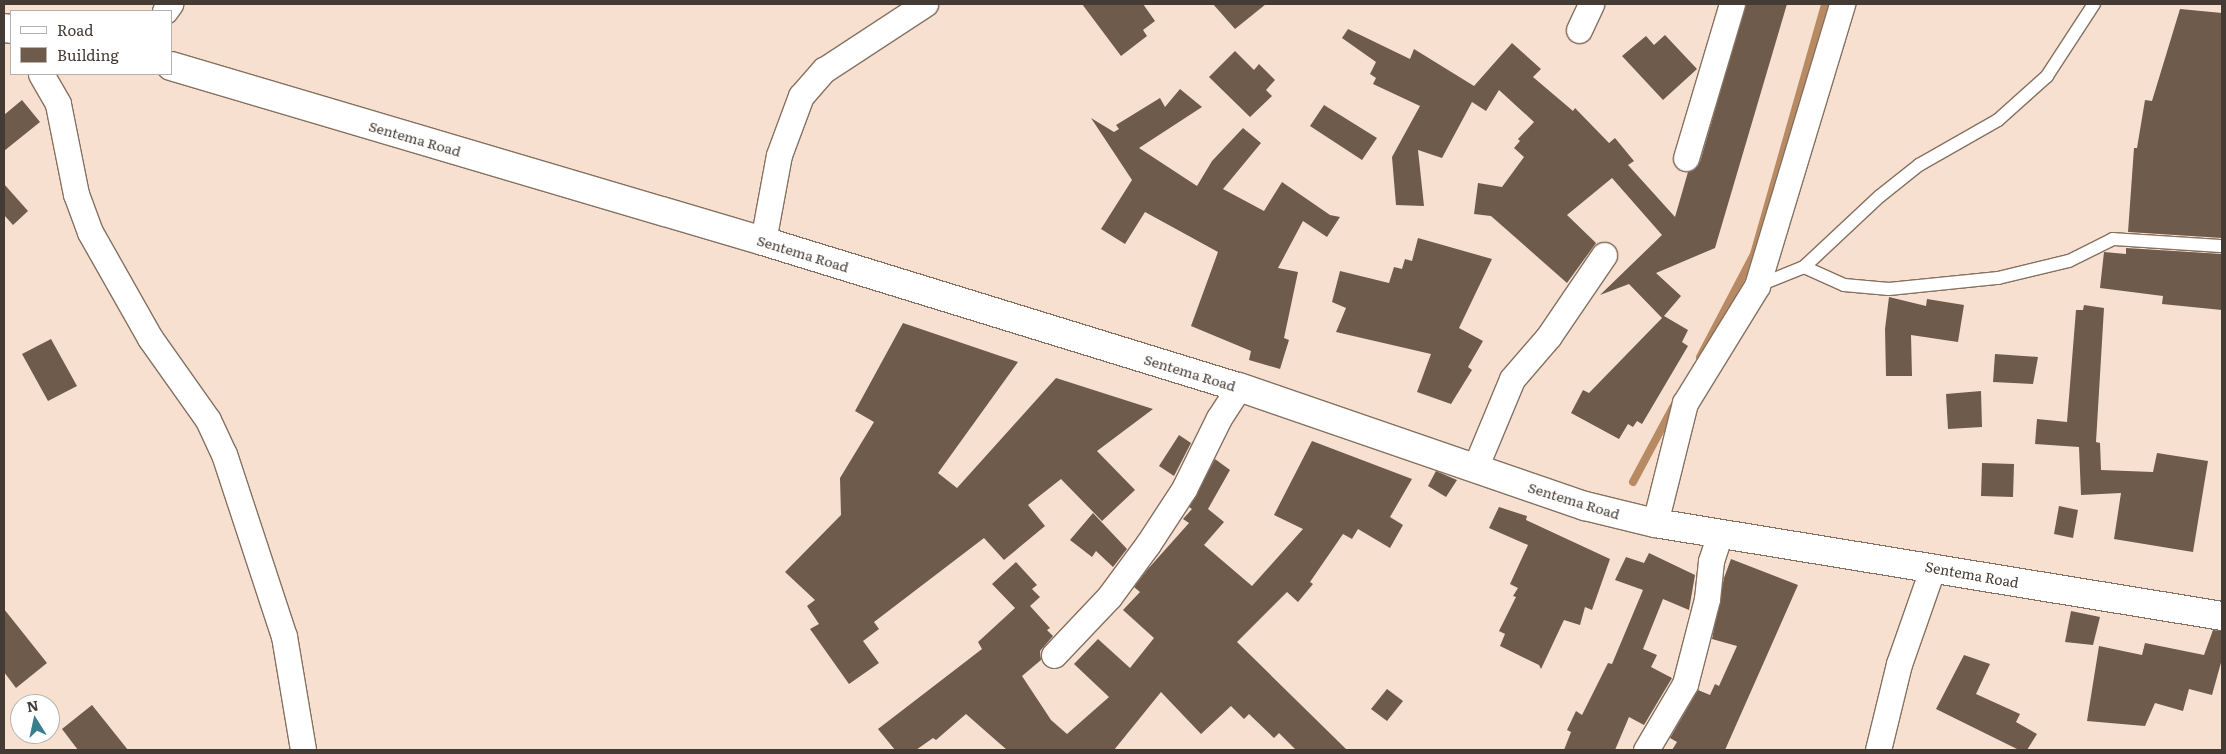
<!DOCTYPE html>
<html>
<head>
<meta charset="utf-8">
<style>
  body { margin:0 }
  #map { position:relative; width:2226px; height:754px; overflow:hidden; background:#f7e0cf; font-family:Literata,serif }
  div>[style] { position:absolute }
  .stream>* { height:8px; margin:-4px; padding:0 4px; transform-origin:4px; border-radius:4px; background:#b88a63 }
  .building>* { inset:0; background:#6e5b4b }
  .roads { filter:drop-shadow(1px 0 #857161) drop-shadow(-1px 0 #857161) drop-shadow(0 1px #857161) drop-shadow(0 -1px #857161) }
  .lane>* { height:12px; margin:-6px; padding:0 6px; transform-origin:6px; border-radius:6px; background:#fff }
  .street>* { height:25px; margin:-12.5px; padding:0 12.5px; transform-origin:12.5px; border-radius:12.5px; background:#fff }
  .secondary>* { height:28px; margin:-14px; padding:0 14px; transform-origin:14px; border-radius:14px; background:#fff }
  span { translate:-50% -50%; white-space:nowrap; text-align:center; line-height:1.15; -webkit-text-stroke:5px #fff; paint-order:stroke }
  .street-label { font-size:14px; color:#443b34 }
  .frame { position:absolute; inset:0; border:5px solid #443b34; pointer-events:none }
  .legend { position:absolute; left:10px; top:10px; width:162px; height:65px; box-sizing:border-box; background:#fff; border:1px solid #b4b1ae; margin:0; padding:6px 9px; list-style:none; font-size:15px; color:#443b34 }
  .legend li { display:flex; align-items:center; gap:10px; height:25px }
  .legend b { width:25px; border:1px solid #b4b1ae }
  .north { position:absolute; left:10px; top:694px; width:50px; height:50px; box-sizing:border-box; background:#fff; border:1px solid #b4b1ae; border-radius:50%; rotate:350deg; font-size:14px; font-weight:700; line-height:20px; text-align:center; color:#443b34 }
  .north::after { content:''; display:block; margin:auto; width:18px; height:22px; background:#397e8b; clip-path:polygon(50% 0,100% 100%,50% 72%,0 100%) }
</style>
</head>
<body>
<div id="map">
  <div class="stream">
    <i style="left:1700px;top:357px;width:116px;rotate:-62.3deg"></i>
    <i style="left:1754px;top:254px;width:260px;rotate:-74.1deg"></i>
    <i style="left:1633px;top:482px;width:85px;rotate:-61.9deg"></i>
  </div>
  <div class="building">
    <i style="clip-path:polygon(1082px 4px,1143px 4px,1155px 21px,1143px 30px,1147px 36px,1121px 56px)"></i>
    <i style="clip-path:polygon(1213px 4px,1266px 4px,1235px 29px)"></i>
    <i style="clip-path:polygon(1746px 4px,1787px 4px,1715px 248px,1656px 273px,1681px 296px,1664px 316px,1688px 330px,1682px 342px,1688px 346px,1642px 424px,1637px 421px,1633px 427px,1628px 424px,1619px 439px,1571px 413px,1583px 390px,1589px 393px,1662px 318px,1629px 284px,1600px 295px,1662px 235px,1612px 178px,1567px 215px,1596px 243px,1567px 283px,1491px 216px,1474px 214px,1478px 183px,1502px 187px,1524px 157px,1514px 148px,1520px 141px,1518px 139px,1534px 122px,1499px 90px,1486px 111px,1472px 102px,1442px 158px,1418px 150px,1424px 206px,1396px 205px,1392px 157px,1420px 106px,1373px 84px,1376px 78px,1370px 74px,1376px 62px,1342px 38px,1348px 29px,1410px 59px,1414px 49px,1474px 86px,1512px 43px,1541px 69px,1533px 77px,1573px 111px,1575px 108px,1609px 143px,1615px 138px,1634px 161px,1628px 165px,1675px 217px,1688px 172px,1700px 162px)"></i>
    <i style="clip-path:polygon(2180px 9px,2222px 13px,2222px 238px,2128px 232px,2134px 148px,2137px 148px,2145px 100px,2152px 101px)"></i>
    <i style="clip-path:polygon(1665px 35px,1697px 69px,1663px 100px,1622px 56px,1646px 36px,1654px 45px)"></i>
    <i style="clip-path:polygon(1235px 51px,1254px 70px,1259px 64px,1275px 80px,1266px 90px,1272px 96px,1250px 117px,1209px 77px)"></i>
    <i style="clip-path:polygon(1180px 89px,1202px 107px,1139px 148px,1197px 186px,1212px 161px,1243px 128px,1261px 143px,1223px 189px,1264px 211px,1282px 182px,1330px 215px,1340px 217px,1327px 237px,1303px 221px,1278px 268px,1298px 272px,1284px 338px,1289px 340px,1280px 369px,1249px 360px,1251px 351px,1191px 326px,1218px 252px,1145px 212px,1125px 244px,1101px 229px,1132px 180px,1091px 118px,1114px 132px,1119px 129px,1116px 125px,1160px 98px,1165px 107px)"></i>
    <i style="clip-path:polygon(22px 100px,40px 122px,4px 151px,4px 115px)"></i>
    <i style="clip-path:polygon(1324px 105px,1377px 138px,1362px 160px,1310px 126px)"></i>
    <i style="clip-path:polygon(4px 184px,28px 211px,13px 225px,4px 215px)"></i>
    <i style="clip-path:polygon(1418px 238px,1492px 259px,1459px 328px,1483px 341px,1468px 367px,1472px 370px,1451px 404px,1417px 392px,1431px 354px,1336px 332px,1346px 308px,1332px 302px,1340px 271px,1389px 283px,1394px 267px,1402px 269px,1405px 259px,1412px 261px)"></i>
    <i style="clip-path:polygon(2126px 248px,2222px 254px,2222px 310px,2162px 304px,2163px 296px,2100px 288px,2104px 252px,2126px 254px)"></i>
    <i style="clip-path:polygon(1889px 297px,1926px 306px,1927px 299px,1964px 305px,1958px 342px,1911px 335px,1912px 376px,1886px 376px,1885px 329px)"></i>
    <i style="clip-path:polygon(2084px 305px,2104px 308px,2096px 442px,2100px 443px,2101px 470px,2153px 472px,2157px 453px,2208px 461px,2193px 552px,2114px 539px,2121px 493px,2081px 495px,2079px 447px,2035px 444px,2037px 419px,2067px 422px,2076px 310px,2083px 310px)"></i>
    <i style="clip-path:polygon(903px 323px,1018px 362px,938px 473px,957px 488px,1056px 378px,1153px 409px,1097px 451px,1135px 490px,1102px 521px,1061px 479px,1028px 505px,1045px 526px,1004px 560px,984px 538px,874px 622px,879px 629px,863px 641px,879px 663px,849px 684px,810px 629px,819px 624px,807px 606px,815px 600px,785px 572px,841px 515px,840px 478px,874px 422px,855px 411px)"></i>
    <i style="clip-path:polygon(51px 339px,77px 386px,48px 401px,22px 354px)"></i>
    <i style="clip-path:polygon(1995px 354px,2038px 357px,2033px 384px,1993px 382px)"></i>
    <i style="clip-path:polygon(1981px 391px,1982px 427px,1948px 429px,1946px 394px)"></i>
    <i style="clip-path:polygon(1179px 435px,1191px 443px,1174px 476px,1159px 466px)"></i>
    <i style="clip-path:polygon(1312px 441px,1412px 479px,1390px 517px,1403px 525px,1390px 548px,1358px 529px,1352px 539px,1343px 534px,1310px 582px,1313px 584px,1298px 602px,1287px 592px,1237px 642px,1347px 750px,1296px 750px,1279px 733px,1274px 738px,1249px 714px,1244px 719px,1231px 706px,1201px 734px,1161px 692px,1114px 750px,1007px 750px,966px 714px,936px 740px,933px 738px,916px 750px,895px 750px,878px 729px,982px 649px,978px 642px,1015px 608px,992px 584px,1016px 562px,1037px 585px,1032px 589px,1040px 597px,1030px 606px,1050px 628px,1047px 630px,1053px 636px,1040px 651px,1041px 660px,1022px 676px,1051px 720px,1067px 734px,1109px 697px,1074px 664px,1098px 639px,1130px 668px,1154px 638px,1123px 610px,1140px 592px,1134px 587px,1147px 570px,1189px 523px,1183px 519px,1192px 509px,1189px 507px,1215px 459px,1230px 470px,1208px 509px,1224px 522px,1204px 545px,1252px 586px,1303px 529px,1274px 515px)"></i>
    <i style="clip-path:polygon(1982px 463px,2014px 464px,2013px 497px,1981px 496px)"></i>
    <i style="clip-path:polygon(1436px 471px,1457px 480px,1446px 497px,1428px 486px)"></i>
    <i style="clip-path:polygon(2059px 506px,2078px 510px,2073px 538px,2054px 534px)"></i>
    <i style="clip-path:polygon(1499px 507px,1527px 516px,1526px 520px,1610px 559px,1592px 610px,1585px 607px,1580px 625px,1564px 620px,1541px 669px,1539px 665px,1500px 646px,1505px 634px,1499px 631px,1516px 597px,1513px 596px,1518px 588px,1510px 584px,1528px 545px,1489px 528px)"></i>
    <i style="clip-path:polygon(1093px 513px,1127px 549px,1113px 567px,1096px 551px,1092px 557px,1070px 540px)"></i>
    <i style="clip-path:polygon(1649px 553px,1695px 575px,1689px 610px,1663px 599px,1643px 649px,1657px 655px,1651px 667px,1672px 678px,1644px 725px,1629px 717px,1615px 750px,1564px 750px,1571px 732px,1567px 730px,1576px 711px,1582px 715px,1608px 663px,1612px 664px,1643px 590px,1615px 580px,1626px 557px,1644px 563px)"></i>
    <i style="clip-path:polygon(1731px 559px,1798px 585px,1725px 750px,1672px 750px,1677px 742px,1670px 738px,1698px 690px,1710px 695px,1715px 684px,1719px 686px,1737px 646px,1712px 639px,1724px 578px)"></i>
    <i style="clip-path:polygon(4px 609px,47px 663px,16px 688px,4px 672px)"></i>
    <i style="clip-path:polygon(2071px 611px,2100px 617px,2093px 645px,2065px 642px)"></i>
    <i style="clip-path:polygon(2213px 630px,2222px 631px,2222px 659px,2212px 695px,2189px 689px,2183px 711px,2155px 703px,2145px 726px,2087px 721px,2099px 646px,2142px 655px,2145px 643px,2204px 655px)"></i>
    <i style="clip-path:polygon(1964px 655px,1990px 664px,1976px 694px,2020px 714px,2016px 722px,2037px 734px,2027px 750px,2019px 750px,1936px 709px)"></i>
    <i style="clip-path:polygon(1387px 689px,1403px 701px,1387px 721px,1371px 709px)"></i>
    <i style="clip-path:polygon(92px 705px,128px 750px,78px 750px,62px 729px)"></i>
  </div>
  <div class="roads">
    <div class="lane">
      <i style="left:1804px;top:267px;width:104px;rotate:-43.1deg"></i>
      <i style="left:1880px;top:196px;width:50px;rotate:-38.5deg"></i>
      <i style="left:1919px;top:165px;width:91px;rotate:-29.7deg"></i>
      <i style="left:1998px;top:120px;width:66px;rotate:-41.9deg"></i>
      <i style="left:2047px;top:76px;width:86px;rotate:-56.9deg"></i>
      <i style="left:1757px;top:286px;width:51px;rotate:-22deg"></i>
      <i style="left:1804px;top:267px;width:44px;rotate:24.2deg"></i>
      <i style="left:1844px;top:285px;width:45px;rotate:5.1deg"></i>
      <i style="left:1889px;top:289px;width:110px;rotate:-5.8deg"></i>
      <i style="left:1998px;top:278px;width:73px;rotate:-13.5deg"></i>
      <i style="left:2069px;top:261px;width:49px;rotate:-26.6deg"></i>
      <i style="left:2113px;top:239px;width:109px;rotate:3.7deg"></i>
    </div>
    <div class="street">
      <i style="left:165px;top:11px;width:9px;rotate:-54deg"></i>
      <i style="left:1579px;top:30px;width:29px;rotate:-65deg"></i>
      <i style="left:41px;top:74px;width:34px;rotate:60deg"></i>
      <i style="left:58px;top:104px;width:92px;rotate:78.7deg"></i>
      <i style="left:76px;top:194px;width:40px;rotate:69.8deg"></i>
      <i style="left:90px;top:232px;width:122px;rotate:60.5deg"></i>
      <i style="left:150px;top:338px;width:100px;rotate:54.7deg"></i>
      <i style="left:208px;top:420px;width:38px;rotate:65deg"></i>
      <i style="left:224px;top:454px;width:192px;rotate:71.8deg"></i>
      <i style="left:284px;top:636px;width:116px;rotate:80.5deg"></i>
      <i style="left:1686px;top:158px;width:161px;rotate:-73.4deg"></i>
      <i style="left:763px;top:241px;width:87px;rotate:-79.5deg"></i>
      <i style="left:779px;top:155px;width:63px;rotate:-69.6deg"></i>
      <i style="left:801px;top:96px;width:35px;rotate:-49deg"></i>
      <i style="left:824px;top:70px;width:121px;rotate:-33.2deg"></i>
      <i style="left:1475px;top:468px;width:96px;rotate:-67.4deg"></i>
      <i style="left:1512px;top:379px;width:57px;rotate:-49.3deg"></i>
      <i style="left:1549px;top:336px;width:98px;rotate:-55.8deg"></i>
      <i style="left:1655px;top:523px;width:124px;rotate:-76deg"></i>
      <i style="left:1685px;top:403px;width:137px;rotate:-58.4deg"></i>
      <i style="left:1757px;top:286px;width:295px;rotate:-73.2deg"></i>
      <i style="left:1054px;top:655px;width:80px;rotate:-46.5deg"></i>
      <i style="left:1109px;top:597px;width:66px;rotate:-53.7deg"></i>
      <i style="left:1148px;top:544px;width:66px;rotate:-56.8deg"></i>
      <i style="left:1184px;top:489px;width:79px;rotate:-63.8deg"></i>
      <i style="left:1219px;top:418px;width:37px;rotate:-57deg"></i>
      <i style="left:1646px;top:750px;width:77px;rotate:-59.4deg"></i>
      <i style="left:1685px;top:684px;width:88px;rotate:-75.5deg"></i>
      <i style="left:1707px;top:599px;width:38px;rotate:-84deg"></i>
      <i style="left:1711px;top:561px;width:29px;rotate:-72deg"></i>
      <i style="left:1878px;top:750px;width:89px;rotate:-76.3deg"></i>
      <i style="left:1899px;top:664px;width:103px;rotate:-70.7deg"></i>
    </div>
    <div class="secondary">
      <i style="left:4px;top:28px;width:7px;rotate:8deg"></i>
      <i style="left:171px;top:66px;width:617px;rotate:16.47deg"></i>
      <i style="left:763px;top:241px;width:498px;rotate:17.1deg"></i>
      <i style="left:1239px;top:387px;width:366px;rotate:19deg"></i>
      <i style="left:1585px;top:506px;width:72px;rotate:13.7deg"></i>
      <i style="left:1655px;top:523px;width:575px;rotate:9.31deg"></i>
    </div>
  </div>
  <div class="street-label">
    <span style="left:415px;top:138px;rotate:16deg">Sentema Road</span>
    <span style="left:803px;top:253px;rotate:17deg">Sentema Road</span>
    <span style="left:1190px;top:372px;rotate:17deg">Sentema Road</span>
    <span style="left:1574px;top:500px;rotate:17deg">Sentema Road</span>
    <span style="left:1972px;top:574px;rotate:10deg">Sentema Road</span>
  </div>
  <div class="frame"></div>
  <ul class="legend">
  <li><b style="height:6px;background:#fff"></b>Road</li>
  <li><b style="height:14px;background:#6e5b4b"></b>Building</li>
  </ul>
  <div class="north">N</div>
</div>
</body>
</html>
